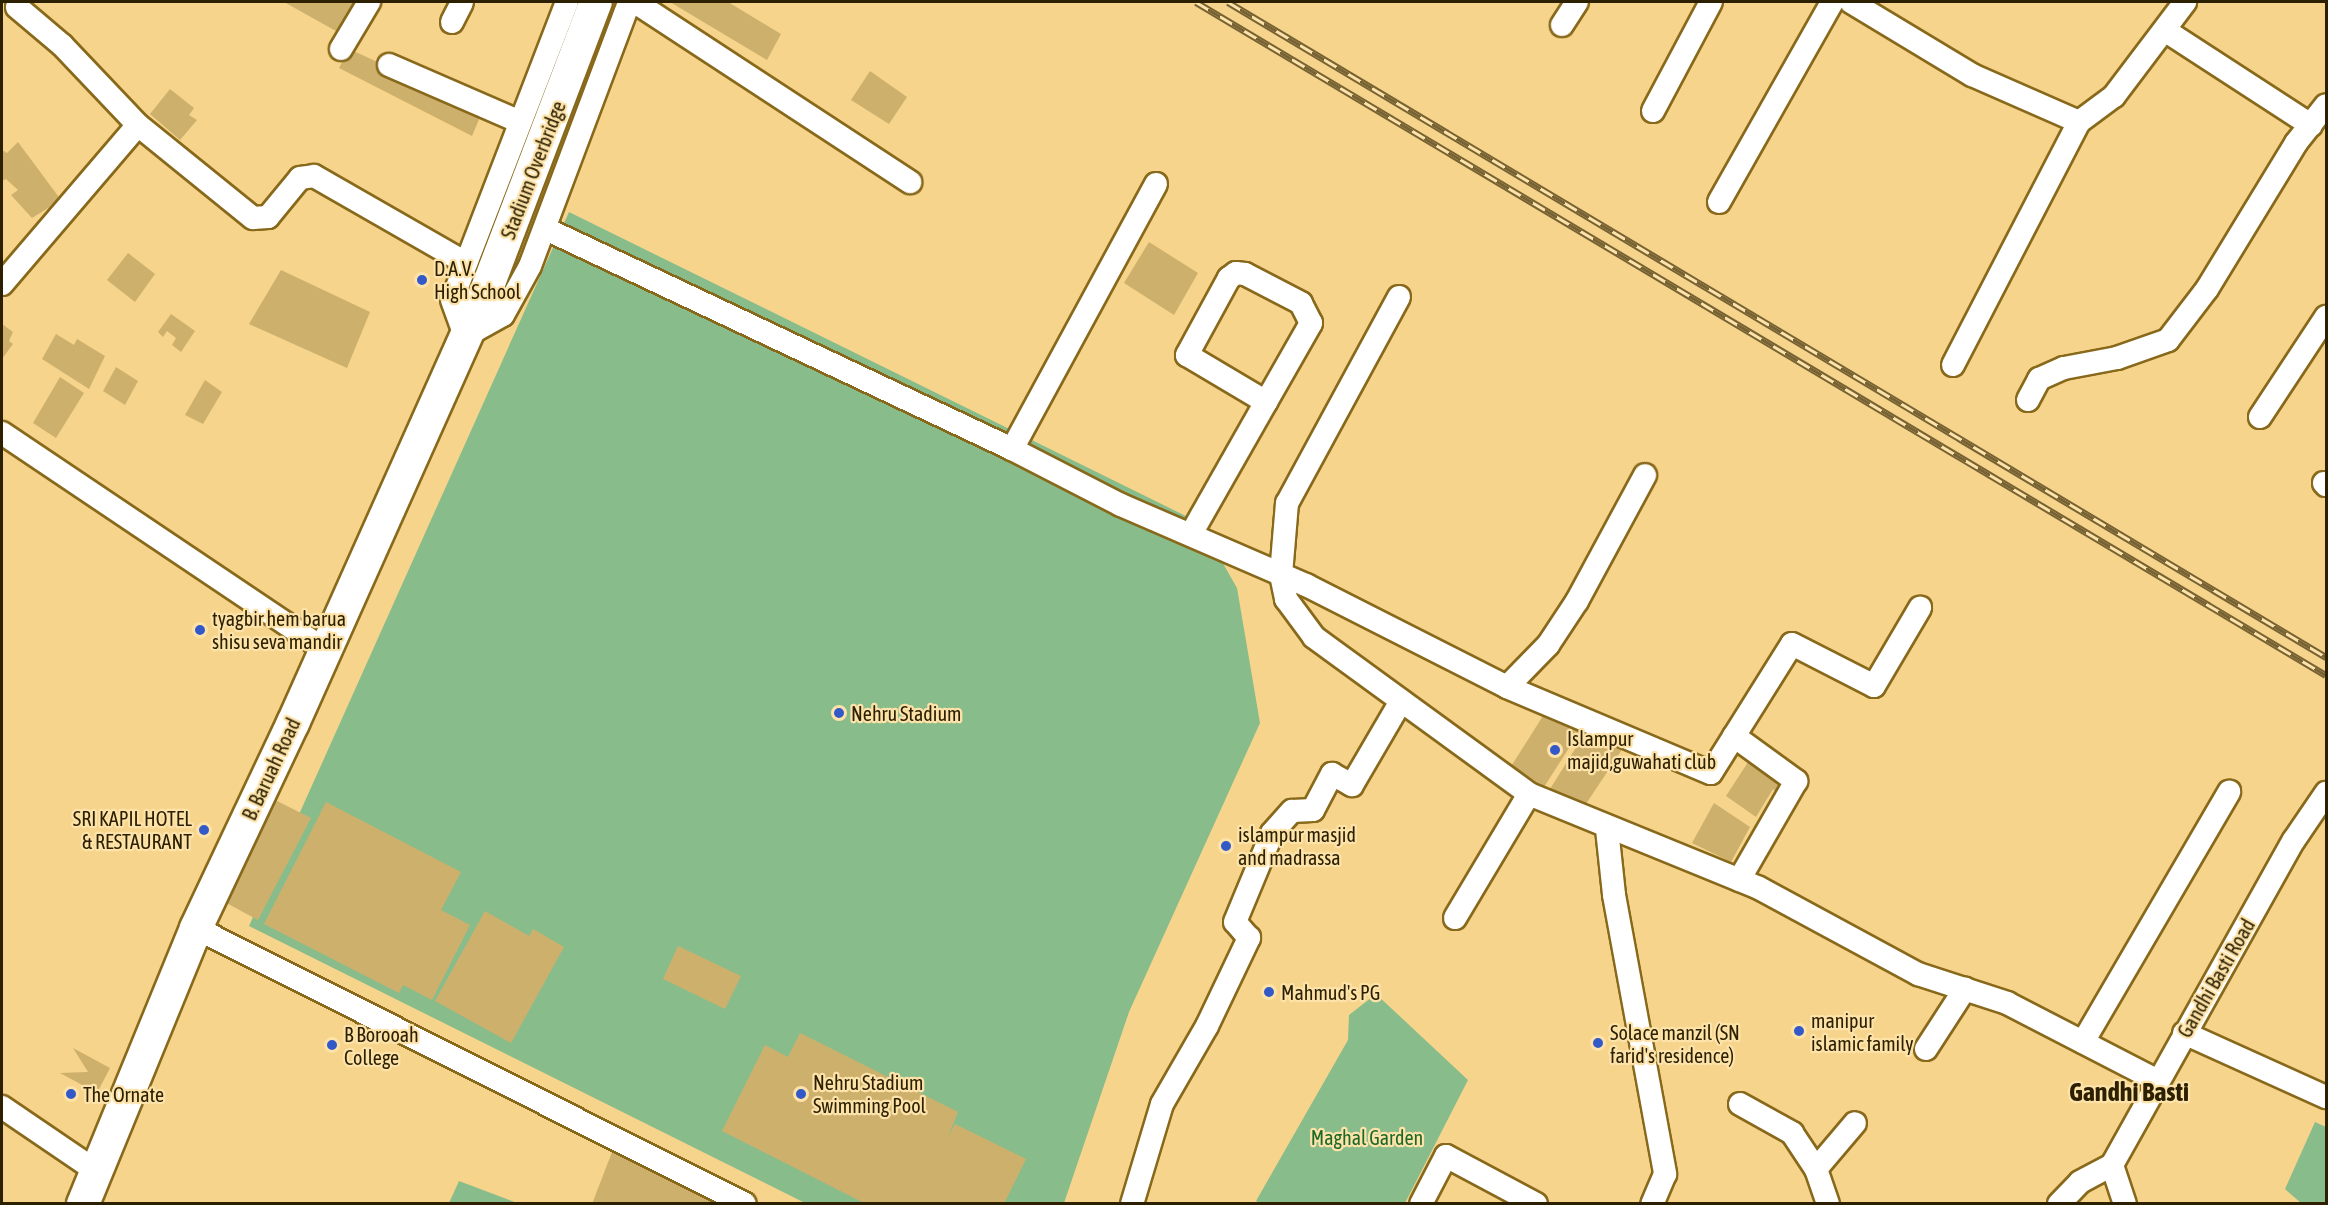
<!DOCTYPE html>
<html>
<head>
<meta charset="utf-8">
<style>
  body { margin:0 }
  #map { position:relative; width:2328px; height:1205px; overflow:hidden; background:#f6d48b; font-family:"Asap Condensed",sans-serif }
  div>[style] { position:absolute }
  .green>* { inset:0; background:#88bc8b }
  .building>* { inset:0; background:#ceb06d }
  .roads { filter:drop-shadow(2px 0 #88691b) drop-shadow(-2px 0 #88691b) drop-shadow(0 2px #88691b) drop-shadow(0 -2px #88691b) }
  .street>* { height:22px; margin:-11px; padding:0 11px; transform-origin:11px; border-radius:11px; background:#fff }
  .secondary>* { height:32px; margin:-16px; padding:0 16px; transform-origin:16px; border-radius:16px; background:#fff }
  .rail>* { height:7px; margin-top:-3.5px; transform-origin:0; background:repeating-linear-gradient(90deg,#fde3a9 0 14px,#766233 0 28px); box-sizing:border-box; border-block:2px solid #766233 }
  .dots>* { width:16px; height:16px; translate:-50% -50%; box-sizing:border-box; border:3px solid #fde3a9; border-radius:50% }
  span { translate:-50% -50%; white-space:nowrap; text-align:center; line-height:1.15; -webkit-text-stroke:4.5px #fde3a9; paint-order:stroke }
  .street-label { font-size:20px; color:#2c2001 }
  .poi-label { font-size:20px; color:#2c2001 }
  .left { translate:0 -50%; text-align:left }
  .right { translate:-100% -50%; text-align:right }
  .park-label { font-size:20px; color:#1b6929 }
  .district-label { font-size:26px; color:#2c2001; font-weight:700 }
  .frame { position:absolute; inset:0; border:3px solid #2c2001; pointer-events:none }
</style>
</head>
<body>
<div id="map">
  <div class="green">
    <i style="clip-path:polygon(569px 212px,1200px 523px,1237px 588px,1260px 723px,1129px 1012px,1064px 1203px,805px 1203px,249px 926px)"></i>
    <i style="clip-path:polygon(1376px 994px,1468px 1080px,1405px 1203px,1260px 1203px,1256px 1201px,1348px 1040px,1349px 1015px)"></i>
    <i style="clip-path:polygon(2315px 1122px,2326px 1127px,2326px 1203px,2301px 1203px,2285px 1189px)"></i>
    <i style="clip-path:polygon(459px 1181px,517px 1203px,449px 1203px)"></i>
  </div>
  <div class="building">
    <i style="clip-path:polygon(284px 2px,362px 2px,343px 35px)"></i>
    <i style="clip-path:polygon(670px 2px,728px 2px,781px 34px,767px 60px)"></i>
    <i style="clip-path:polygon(349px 49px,483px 110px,472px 136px,339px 68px)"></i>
    <i style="clip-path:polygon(870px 71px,907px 97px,889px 124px,851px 100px)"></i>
    <i style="clip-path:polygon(170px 89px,194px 108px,189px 115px,197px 120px,180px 140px,150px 114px)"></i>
    <i style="clip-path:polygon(18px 142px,61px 200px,32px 218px,11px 195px,18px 190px,6px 179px,2px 181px,2px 150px,7px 153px)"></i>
    <i style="clip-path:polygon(1149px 242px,1198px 273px,1174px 315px,1124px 283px)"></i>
    <i style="clip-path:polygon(128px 253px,155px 274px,135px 302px,107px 280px)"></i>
    <i style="clip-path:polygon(281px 270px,370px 312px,347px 368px,249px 324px)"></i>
    <i style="clip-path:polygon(171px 314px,195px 331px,181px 352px,172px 345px,176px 338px,167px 331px,163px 337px,158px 332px)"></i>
    <i style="clip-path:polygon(2px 324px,13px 332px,9px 341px,13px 344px,2px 359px)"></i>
    <i style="clip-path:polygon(56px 334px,74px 345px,77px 339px,105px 356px,89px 389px,42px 359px)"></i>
    <i style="clip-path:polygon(116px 367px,138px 381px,125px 405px,103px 391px)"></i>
    <i style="clip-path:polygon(60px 377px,84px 393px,56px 438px,33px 423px)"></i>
    <i style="clip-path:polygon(205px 380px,222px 392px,203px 424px,185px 415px)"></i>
    <i style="clip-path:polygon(1553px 700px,1585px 723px,1544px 787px,1512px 765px)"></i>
    <i style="clip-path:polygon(1590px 725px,1623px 748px,1582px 810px,1550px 789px)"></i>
    <i style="clip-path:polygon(1750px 759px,1784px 785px,1778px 794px,1773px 789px,1756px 817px,1726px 796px)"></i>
    <i style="clip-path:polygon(273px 799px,311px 818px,258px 920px,221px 900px)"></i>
    <i style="clip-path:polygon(326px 802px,461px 872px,441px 910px,470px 925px,432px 1000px,403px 985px,399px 993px,264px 924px)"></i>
    <i style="clip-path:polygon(1714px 803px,1750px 827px,1731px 862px,1692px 843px)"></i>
    <i style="clip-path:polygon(485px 911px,529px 936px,533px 929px,564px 947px,511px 1043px,435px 1001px)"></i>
    <i style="clip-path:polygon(678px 946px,741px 976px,725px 1009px,663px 979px)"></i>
    <i style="clip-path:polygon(800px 1033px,958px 1112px,948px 1137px,955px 1124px,1026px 1159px,1004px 1204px,866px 1204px,722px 1131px,765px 1045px,788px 1057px)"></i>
    <i style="clip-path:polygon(73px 1048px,110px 1068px,97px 1093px,60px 1073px,88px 1072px)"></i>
    <i style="clip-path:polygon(617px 1139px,745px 1204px,592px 1204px)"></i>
  </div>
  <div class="roads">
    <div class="street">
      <i style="left:567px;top:2px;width:319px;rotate:111.1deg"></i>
      <i style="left:452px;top:300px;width:38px;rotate:70deg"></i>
      <i style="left:465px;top:336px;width:43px;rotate:-28.9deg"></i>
      <i style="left:503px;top:315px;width:56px;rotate:-61.1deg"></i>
      <i style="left:530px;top:266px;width:282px;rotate:-69.4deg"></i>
      <i style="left:635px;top:2px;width:329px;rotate:33.2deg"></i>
      <i style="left:1851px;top:2px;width:141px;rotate:31.1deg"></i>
      <i style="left:1972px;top:75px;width:117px;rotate:23.7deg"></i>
      <i style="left:2079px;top:122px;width:44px;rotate:-36.6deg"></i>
      <i style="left:2114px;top:96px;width:118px;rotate:-52.9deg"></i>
      <i style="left:17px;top:7px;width:59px;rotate:40.2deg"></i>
      <i style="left:62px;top:45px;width:110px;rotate:46.5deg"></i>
      <i style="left:138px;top:125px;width:148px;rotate:39deg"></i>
      <i style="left:253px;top:218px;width:15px;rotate:-4deg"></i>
      <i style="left:268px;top:217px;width:50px;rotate:-50.6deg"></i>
      <i style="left:300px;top:178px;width:14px;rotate:-8deg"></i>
      <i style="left:314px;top:176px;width:175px;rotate:29.8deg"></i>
      <i style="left:452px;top:22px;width:22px;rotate:-63deg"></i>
      <i style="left:1562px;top:25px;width:27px;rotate:-57deg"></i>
      <i style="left:2166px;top:31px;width:173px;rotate:33deg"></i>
      <i style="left:341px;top:49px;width:55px;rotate:-59.2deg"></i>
      <i style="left:389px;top:65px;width:143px;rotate:23.5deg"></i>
      <i style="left:1653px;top:111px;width:123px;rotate:-62deg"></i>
      <i style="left:1156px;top:184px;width:302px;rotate:118.5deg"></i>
      <i style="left:1012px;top:449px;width:123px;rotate:27.2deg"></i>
      <i style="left:1121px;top:505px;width:202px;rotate:23.4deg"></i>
      <i style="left:1306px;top:585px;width:225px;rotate:26.9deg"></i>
      <i style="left:1507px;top:687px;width:59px;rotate:-45.7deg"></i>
      <i style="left:1548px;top:645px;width:53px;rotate:-56.6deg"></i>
      <i style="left:1577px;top:601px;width:143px;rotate:-61.6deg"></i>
      <i style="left:1719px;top:202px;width:230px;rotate:-60.5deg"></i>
      <i style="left:546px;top:229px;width:515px;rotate:25.27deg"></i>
      <i style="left:2px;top:284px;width:209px;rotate:-49.5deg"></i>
      <i style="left:1399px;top:297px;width:234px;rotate:118.5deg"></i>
      <i style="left:1287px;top:503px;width:72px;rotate:94.8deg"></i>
      <i style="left:1281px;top:575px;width:25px;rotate:78deg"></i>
      <i style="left:1286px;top:599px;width:47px;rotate:53.6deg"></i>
      <i style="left:1314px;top:637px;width:266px;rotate:36.1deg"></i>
      <i style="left:1529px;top:794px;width:248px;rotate:22.2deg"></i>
      <i style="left:1759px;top:888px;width:181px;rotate:28.4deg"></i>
      <i style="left:1918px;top:974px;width:94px;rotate:18deg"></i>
      <i style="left:2007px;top:1003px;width:170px;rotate:27.3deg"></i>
      <i style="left:1953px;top:365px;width:274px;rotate:-62.6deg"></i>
      <i style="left:2028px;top:400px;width:24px;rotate:-62deg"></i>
      <i style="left:2039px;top:379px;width:27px;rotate:-24deg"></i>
      <i style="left:2064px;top:368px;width:54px;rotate:-10.7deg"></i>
      <i style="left:2117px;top:358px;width:54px;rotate:-19.4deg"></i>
      <i style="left:2168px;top:340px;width:64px;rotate:-52.6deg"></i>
      <i style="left:2207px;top:289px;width:171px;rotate:-58.6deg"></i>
      <i style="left:2296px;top:143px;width:48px;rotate:-51.7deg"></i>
      <i style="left:2260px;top:417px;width:120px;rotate:-56.6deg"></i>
      <i style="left:2px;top:433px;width:387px;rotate:33.9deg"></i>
      <i style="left:2324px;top:483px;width:3px;rotate:45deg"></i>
      <i style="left:1191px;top:534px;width:152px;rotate:-60.4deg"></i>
      <i style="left:1266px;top:402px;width:91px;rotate:-60.3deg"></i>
      <i style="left:1311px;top:323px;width:22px;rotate:-117deg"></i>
      <i style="left:1301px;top:303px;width:63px;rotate:-152.6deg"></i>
      <i style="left:1245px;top:274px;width:9px;rotate:-174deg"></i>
      <i style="left:1236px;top:273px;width:9px;rotate:144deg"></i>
      <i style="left:1229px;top:278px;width:88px;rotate:118.6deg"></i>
      <i style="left:1187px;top:355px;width:92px;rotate:30.7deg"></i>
      <i style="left:1507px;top:687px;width:221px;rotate:22.9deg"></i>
      <i style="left:1711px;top:773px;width:152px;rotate:-57.9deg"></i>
      <i style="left:1792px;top:644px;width:92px;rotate:27.1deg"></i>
      <i style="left:1874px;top:686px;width:91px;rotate:-59.5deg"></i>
      <i style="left:1734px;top:736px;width:77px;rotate:36deg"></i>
      <i style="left:1796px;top:781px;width:114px;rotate:119.9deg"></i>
      <i style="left:1607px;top:829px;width:66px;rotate:83.9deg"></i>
      <i style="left:1614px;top:895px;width:284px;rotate:79.6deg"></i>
      <i style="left:1665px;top:1174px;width:33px;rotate:113deg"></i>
      <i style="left:1455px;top:918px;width:144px;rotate:-59.2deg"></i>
      <i style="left:196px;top:928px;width:614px;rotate:26.69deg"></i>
      <i style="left:2184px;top:1033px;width:156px;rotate:24.3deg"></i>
      <i style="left:2083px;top:1042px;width:290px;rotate:-59.7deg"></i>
      <i style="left:1926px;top:1049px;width:72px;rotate:-57deg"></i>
      <i style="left:1740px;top:1104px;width:60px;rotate:29.1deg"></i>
      <i style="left:1792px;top:1133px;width:43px;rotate:56.3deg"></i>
      <i style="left:1816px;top:1169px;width:60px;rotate:-49.7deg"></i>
      <i style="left:2px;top:1107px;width:114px;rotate:34.2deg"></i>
      <i style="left:2112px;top:1165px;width:372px;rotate:-60.8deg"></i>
      <i style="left:2294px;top:840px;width:57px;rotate:-55.8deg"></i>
      <i style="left:2112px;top:1165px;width:41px;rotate:71.6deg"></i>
      <i style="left:1816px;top:1169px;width:37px;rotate:71deg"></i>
      <i style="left:1132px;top:1204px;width:104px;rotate:-73.3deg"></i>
      <i style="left:1162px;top:1104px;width:90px;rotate:-60deg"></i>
      <i style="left:1207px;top:1026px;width:98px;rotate:-64.5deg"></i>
      <i style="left:1249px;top:938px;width:21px;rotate:-131deg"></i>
      <i style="left:1235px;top:922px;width:96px;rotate:-67.4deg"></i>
      <i style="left:1272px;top:833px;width:30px;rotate:-48deg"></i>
      <i style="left:1292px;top:811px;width:21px;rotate:-3deg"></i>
      <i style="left:1313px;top:810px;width:41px;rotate:-62.2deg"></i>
      <i style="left:1332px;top:774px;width:23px;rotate:29deg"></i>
      <i style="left:1352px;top:785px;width:97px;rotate:-59.7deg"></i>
      <i style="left:1421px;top:1204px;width:54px;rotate:-62.5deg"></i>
      <i style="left:1446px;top:1156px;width:102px;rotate:28.1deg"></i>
      <i style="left:2059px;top:1204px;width:30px;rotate:-46deg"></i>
      <i style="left:2080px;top:1182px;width:36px;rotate:-28deg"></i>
    </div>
    <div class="secondary">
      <i style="left:83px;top:1204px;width:298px;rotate:-67.7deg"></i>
      <i style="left:196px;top:928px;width:227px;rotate:-64.7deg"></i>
      <i style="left:293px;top:723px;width:473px;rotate:-65.9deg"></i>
      <i style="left:486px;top:291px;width:309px;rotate:-69.2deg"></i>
    </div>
  </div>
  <div class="rail">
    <i style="left:1196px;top:2px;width:1315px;rotate:30.78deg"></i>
    <i style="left:1228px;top:2px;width:1279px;rotate:30.82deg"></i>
  </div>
  <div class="dots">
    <i style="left:422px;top:280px;background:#3358c8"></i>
    <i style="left:200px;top:630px;background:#3358c8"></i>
    <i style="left:839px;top:713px;background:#3358c8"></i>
    <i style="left:1555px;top:750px;background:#3358c8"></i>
    <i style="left:204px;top:830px;background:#3358c8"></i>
    <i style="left:1226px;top:846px;background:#3358c8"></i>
    <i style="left:1269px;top:992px;background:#3358c8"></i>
    <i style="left:1799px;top:1031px;background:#3358c8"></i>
    <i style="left:1598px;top:1043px;background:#3358c8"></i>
    <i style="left:332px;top:1045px;background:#3358c8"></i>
    <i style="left:71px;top:1094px;background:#3358c8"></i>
    <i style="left:801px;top:1094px;background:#3358c8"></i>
  </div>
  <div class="street-label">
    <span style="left:533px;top:170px;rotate:-69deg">Stadium Overbridge</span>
    <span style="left:271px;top:769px;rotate:-65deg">B. Baruah Road</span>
    <span style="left:2216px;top:978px;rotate:-60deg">Gandhi Basti Road</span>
  </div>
  <div class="poi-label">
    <span class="left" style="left:434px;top:280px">D.A.V.<br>High School</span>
    <span class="left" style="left:212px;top:630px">tyagbir hem barua<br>shisu seva mandir</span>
    <span class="left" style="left:851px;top:713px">Nehru Stadium</span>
    <span class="left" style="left:1567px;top:750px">Islampur<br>majid,guwahati club</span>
    <span class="right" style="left:192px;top:830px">SRI KAPIL HOTEL<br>&amp; RESTAURANT</span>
    <span class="left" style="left:1238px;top:846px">islampur masjid<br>and madrassa</span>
    <span class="left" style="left:1281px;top:992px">Mahmud's PG</span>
    <span class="left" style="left:1811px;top:1032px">manipur<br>islamic family</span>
    <span class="left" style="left:1610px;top:1044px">Solace manzil (SN<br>farid's residence)</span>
    <span class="left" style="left:344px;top:1046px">B Borooah<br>College</span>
    <span class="left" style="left:813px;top:1094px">Nehru Stadium<br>Swimming Pool</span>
    <span class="left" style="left:83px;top:1094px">The Ornate</span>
  </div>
  <div class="park-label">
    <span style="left:1367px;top:1137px">Maghal Garden</span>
  </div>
  <div class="district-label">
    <span style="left:2129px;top:1093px">Gandhi Basti</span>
  </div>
  <div class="frame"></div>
</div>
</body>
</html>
